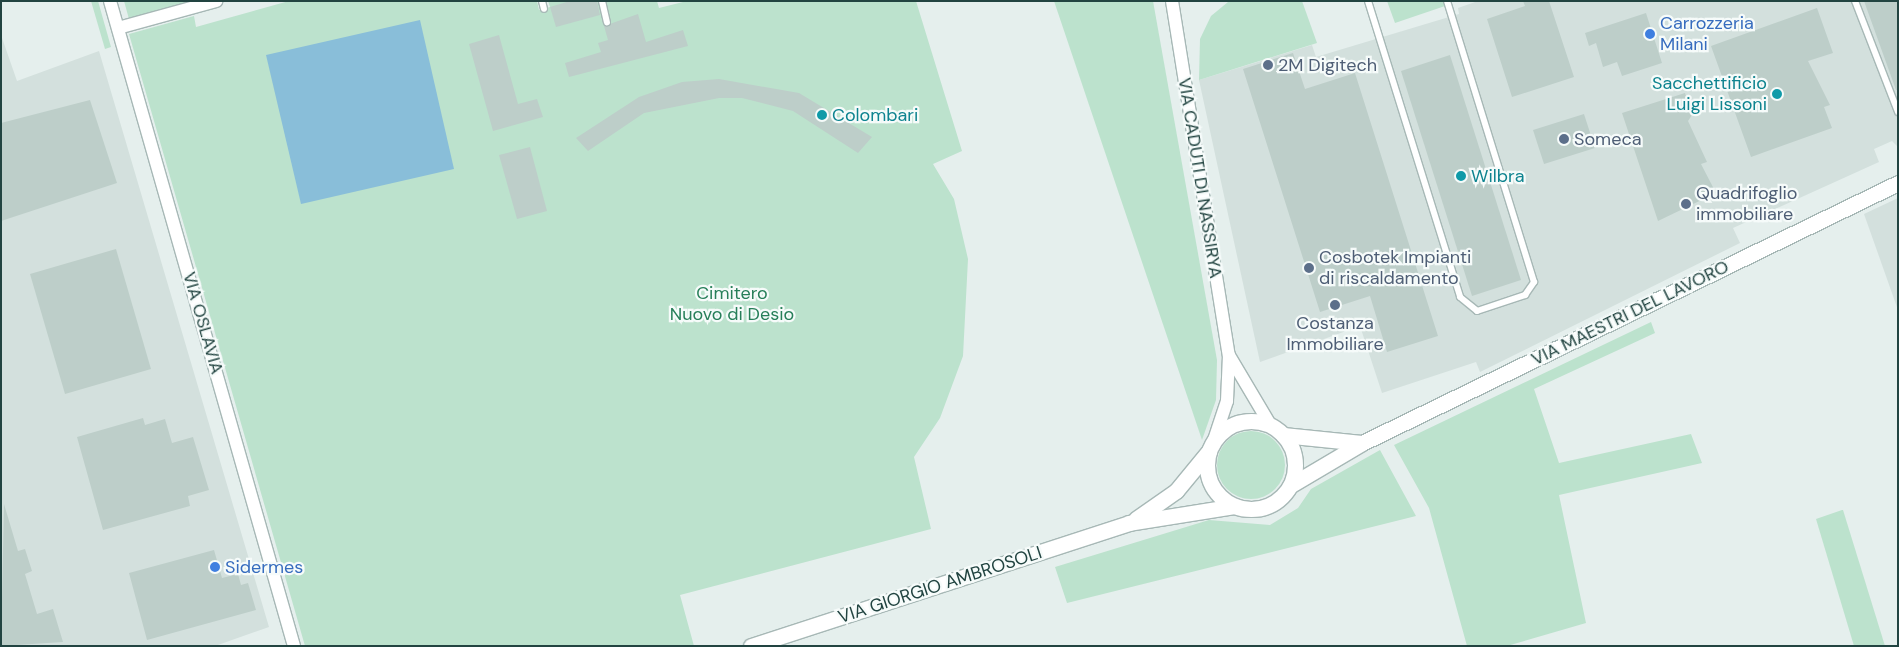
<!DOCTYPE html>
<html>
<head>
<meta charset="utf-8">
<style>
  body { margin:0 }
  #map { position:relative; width:1899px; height:647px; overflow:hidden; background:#e5efed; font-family:"DM Sans",sans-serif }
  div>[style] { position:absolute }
  .built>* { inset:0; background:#d3e0dd }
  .green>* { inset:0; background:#bce2cd }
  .round { border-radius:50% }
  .water>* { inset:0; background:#89bed9 }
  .building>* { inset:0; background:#bdcec9 }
  .roads { filter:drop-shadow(1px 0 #a7b8b6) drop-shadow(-1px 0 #a7b8b6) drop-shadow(0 1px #a7b8b6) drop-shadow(0 -1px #a7b8b6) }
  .service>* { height:6px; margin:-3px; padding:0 3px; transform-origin:3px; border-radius:3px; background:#fff }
  .minor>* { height:12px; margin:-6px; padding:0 6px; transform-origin:6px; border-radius:6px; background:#fff }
  .secondary>* { height:15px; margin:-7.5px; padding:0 7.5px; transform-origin:7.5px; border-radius:7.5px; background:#fff }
  .secondary>.ring { margin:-7.5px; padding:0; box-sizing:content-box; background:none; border:15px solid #fff; border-radius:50% }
  .dots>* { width:14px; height:14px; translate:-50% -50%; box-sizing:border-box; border:2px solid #f6fbfa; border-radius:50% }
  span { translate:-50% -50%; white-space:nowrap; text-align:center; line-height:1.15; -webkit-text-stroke:4.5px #f6fbfa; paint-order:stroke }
  .shop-label { font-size:18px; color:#366cbe }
  .left { translate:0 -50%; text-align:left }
  .service-label { font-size:18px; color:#4e5e75 }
  .culture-label { font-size:18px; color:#0d838f }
  .right { translate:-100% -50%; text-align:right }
  .street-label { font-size:18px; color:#224441 }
  .park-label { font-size:18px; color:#277f59 }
  .frame { position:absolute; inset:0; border:2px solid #224441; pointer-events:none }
</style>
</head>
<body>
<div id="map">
  <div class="built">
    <i style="clip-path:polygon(1478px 1px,1898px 1px,1898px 147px,1892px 141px,1874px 149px,1879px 162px,1733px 228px,1740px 243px,1480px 372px,1476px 362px,1382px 393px,1360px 326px,1260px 362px,1199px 80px,1312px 45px,1316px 57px,1459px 14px,1458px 8px)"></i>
    <i style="clip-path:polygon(1px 35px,17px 81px,99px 51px,269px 627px,215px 646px,1px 646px)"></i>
    <i style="clip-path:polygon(1898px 198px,1898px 310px,1864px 214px)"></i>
  </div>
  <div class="green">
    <i style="clip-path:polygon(91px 1px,98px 1px,111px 47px,105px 49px)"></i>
    <i style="clip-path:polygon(124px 1px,192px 1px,129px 19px)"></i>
    <i style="clip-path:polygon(289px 1px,537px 1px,539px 10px,550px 7px,548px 1px,657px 1px,659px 8px,687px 1px,916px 1px,962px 151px,933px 164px,954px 199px,968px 259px,963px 356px,940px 418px,914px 457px,931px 529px,680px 595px,694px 646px,305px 646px,129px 34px,194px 16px,196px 27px)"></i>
    <i style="clip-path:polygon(1054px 1px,1153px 1px,1217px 360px,1216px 400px,1202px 440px)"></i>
    <i style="clip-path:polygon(1302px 1px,1317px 43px,1199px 80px,1200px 39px,1211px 16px,1228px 2px)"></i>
    <i style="clip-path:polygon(1387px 1px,1443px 1px,1445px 6px,1395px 23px)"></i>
    <i style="clip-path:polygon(1651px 322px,1655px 333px,1534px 389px,1559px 463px,1691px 434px,1702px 463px,1559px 495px,1586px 623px,1507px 646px,1467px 646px,1429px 508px,1394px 445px)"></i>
    <i class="round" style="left:1217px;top:431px;width:68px;height:68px"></i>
    <i style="clip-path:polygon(1380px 450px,1416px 516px,1067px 603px,1055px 567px,1209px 520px,1270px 525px,1298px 508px,1311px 489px)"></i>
    <i style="clip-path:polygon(1842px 510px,1843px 510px,1885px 646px,1854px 646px,1816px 519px)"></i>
  </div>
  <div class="water">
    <i style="clip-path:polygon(420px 20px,454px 169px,301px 204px,266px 55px)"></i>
  </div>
  <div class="building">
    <i style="clip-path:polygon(570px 1px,597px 1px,600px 15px,556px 27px,550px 7px)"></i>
    <i style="clip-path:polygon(1523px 1px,1549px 1px,1574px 77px,1512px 97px,1487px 19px,1525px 6px)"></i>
    <i style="clip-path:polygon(1864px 1px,1898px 1px,1898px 90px,1896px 90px)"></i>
    <i style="clip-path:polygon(1817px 8px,1833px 53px,1808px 61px,1830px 105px,1824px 107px,1832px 128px,1751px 157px,1711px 46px)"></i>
    <i style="clip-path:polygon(1646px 13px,1662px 63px,1622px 76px,1617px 62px,1603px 67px,1596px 43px,1589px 46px,1585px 33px)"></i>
    <i style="clip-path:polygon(638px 14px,646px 42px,683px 30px,688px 46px,569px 77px,565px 63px,601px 52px,598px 43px,608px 40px,604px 26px)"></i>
    <i style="clip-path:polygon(499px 35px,518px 104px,537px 99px,543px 117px,493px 131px,469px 44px)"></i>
    <i style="clip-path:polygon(1293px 53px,1305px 89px,1355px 73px,1438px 336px,1387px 352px,1370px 296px,1320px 312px,1243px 69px)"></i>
    <i style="clip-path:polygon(1450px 55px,1521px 280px,1472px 296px,1401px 71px)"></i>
    <i style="clip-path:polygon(719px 79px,799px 93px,872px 137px,858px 153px,793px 111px,742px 98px,719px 98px,644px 113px,588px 151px,576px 138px,639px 97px,682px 82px)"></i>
    <i style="clip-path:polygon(1685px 93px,1692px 115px,1688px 121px,1707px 162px,1701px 164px,1716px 193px,1658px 221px,1622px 113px)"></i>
    <i style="clip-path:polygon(90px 100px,117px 183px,1px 221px,1px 123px)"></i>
    <i style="clip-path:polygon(1584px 114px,1595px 148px,1544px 164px,1533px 130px)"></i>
    <i style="clip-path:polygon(530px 147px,547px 211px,517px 219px,499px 155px)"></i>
    <i style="clip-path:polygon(116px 249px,151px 369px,65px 394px,30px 274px)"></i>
    <i style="clip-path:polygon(143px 418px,145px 425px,165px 419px,172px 443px,193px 437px,209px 490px,188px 496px,190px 506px,103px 530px,77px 437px)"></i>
    <i style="clip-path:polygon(4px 504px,18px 551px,25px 549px,32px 571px,25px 574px,37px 614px,53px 609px,63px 642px,1px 646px)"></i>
    <i style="clip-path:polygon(214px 550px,222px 578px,238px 574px,241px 585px,248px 583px,256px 610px,147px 640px,129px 573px)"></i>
  </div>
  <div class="roads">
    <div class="service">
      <i style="left:542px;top:1px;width:8px;rotate:76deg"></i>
      <i style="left:602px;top:1px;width:22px;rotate:77deg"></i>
      <i style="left:1368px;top:1px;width:310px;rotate:72.7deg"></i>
      <i style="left:1460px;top:297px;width:22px;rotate:39deg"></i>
      <i style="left:1477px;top:311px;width:51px;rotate:-18.4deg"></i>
      <i style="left:1525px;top:295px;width:16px;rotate:-55deg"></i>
      <i style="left:1534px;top:282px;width:294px;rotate:-107.2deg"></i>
      <i style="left:1855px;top:1px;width:119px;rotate:68.8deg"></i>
    </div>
    <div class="minor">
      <i style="left:110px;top:1px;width:671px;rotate:74.08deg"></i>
      <i style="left:1172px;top:1px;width:359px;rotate:80.9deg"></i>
      <i style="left:1229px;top:355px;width:46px;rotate:92.5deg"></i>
      <i style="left:1227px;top:401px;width:44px;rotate:108.4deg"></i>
      <i style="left:118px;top:28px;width:102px;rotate:-15.4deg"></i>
      <i style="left:1230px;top:357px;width:80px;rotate:59.3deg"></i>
    </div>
    <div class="secondary">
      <i class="ring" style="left:1207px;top:421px;width:73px;height:73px"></i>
      <i style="left:1283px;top:435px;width:79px;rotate:5.8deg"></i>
      <i style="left:1291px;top:485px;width:82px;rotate:-30.6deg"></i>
      <i style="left:1362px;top:443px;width:596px;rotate:-25.88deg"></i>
      <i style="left:1136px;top:519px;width:49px;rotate:-35deg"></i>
      <i style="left:1176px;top:491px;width:52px;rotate:-50.5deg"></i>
      <i style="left:751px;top:646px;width:398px;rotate:-18deg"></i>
      <i style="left:1129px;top:523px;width:107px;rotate:-9.1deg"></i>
    </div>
  </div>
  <div class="dots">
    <i style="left:1650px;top:34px;background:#3f7fe0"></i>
    <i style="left:1268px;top:65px;background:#5c6f8a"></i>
    <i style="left:1777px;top:94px;background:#0f9aa8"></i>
    <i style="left:822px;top:115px;background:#0f9aa8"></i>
    <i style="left:1564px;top:139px;background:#5c6f8a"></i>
    <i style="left:1461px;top:176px;background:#0f9aa8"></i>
    <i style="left:1686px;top:204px;background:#5c6f8a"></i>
    <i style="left:1309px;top:268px;background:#5c6f8a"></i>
    <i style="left:1335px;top:305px;background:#5c6f8a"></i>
    <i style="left:215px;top:567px;background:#3f7fe0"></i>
  </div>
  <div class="shop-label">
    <span class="left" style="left:1660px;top:34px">Carrozzeria<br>Milani</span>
    <span class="left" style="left:225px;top:567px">Sidermes</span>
  </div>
  <div class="service-label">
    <span class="left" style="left:1278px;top:65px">2M Digitech</span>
    <span class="left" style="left:1574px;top:139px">Someca</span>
    <span class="left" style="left:1696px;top:204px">Quadrifoglio<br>immobiliare</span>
    <span class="left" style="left:1319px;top:268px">Cosbotek Impianti<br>di riscaldamento</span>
    <span style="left:1335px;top:334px">Costanza<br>Immobiliare</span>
  </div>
  <div class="culture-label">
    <span class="right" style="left:1767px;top:94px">Sacchettificio<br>Luigi Lissoni</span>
    <span class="left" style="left:832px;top:115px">Colombari</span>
    <span class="left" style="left:1471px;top:176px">Wilbra</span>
  </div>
  <div class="street-label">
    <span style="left:1200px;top:178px;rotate:81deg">VIA CADUTI DI NASSIRYA</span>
    <span style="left:1630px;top:313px;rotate:-26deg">VIA MAESTRI DEL LAVORO</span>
    <span style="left:203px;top:323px;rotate:74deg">VIA OSLAVIA</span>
    <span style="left:940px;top:585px;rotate:-18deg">VIA GIORGIO AMBROSOLI</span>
  </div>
  <div class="park-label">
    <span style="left:732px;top:304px">Cimitero<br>Nuovo di Desio</span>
  </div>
  <div class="frame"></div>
</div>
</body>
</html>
